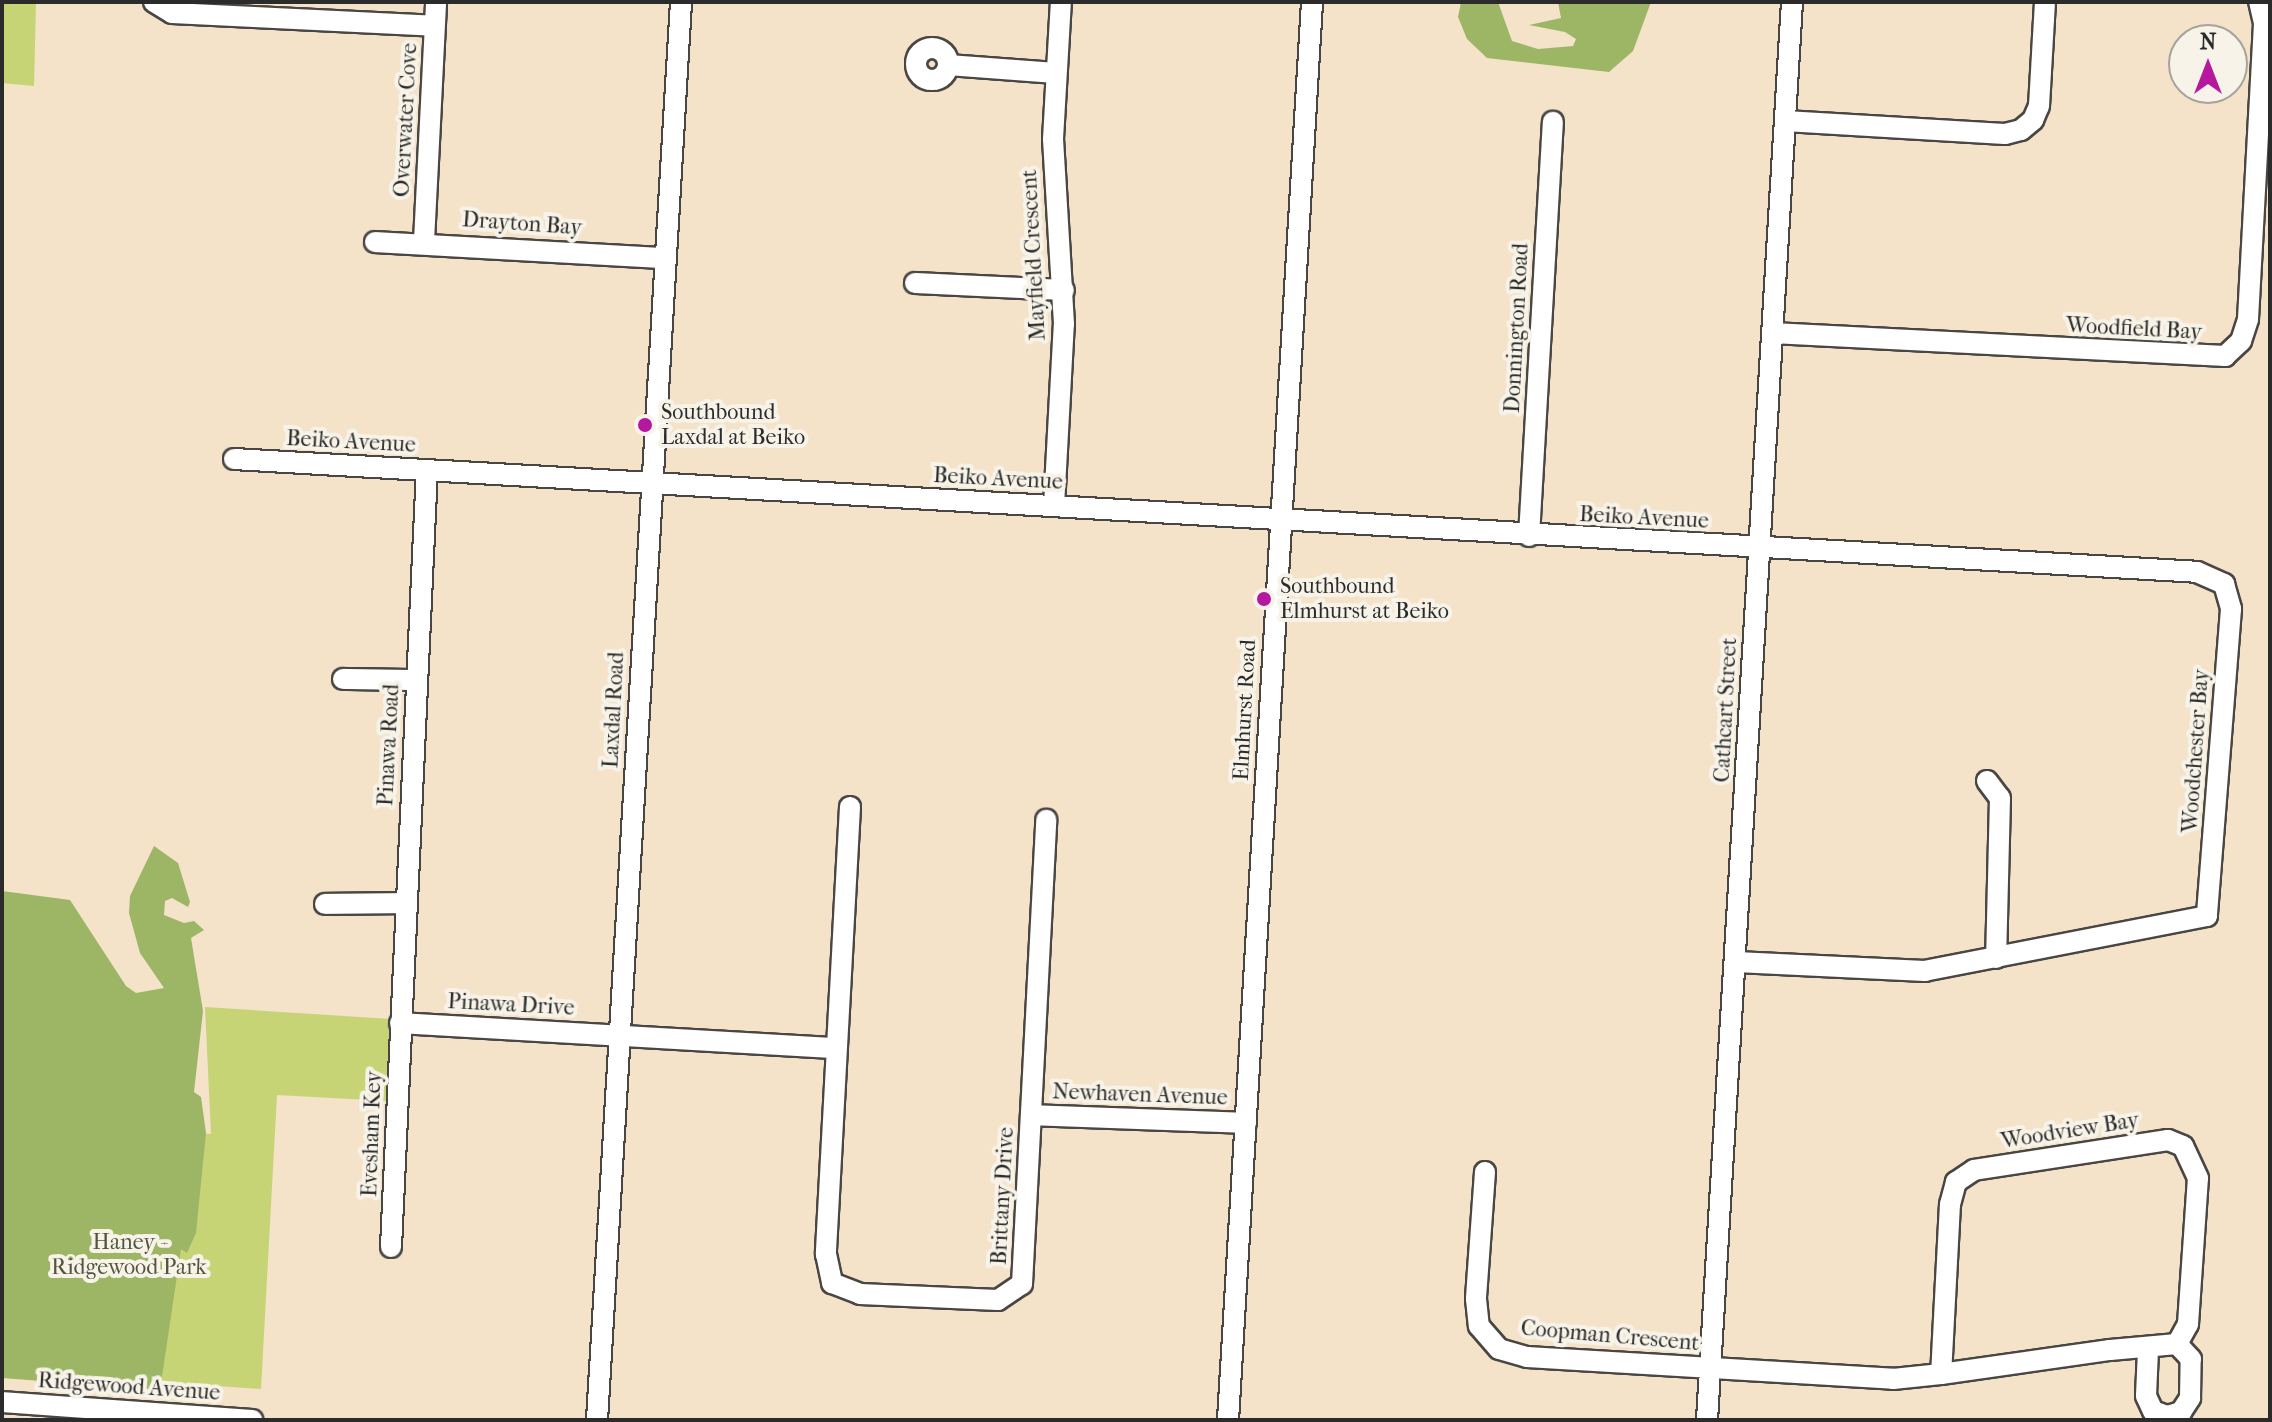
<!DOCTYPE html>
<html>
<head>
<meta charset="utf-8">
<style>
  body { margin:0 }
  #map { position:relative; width:2272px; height:1422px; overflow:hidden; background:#f4e2c9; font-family:"IM FELL French Canon",serif }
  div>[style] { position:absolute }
  .green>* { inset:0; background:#c6d475 }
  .forest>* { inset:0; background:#9cb666 }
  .roads { filter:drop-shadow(2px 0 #494643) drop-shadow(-2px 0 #494643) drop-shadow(0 2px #494643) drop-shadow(0 -2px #494643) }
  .minor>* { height:20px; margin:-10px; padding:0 10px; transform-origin:10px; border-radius:10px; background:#fff }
  .minor>.ring { margin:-10px; padding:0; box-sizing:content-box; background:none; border:20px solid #fff; border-radius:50% }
  .dots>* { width:22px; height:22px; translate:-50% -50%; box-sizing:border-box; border:4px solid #f7f3e8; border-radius:50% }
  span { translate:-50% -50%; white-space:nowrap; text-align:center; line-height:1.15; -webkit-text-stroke:8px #f7f3e8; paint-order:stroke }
  .street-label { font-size:22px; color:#2b2b2b }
  .poi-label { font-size:22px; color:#2b2b2b }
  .left { translate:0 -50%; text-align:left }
  .park-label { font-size:22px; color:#52553e }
  .frame { position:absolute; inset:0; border:4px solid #2b2b2b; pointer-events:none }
  .north { position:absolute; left:2168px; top:24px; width:80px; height:80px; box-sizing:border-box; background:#f7f3e8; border:2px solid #a5a39c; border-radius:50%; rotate:0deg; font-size:22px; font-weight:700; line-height:32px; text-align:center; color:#2b2b2b }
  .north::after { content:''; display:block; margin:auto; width:28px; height:36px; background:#b5179e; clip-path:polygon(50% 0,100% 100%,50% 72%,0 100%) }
</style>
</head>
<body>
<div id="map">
  <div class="green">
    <i style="clip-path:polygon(2px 2px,36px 2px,34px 86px,2px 83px)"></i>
    <i style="clip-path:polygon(205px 1007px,391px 1019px,387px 1101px,277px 1095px,261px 1389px,2px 1371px,2px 1121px,211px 1134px)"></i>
  </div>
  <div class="forest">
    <i style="clip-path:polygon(1461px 2px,1498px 2px,1512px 41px,1538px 49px,1573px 46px,1576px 39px,1565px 32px,1529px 25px,1561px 18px,1558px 2px,1651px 2px,1633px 51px,1609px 72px,1487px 58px,1467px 39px,1458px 17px)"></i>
    <i style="clip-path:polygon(154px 846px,178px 863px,190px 902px,188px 907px,172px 898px,165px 901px,164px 915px,184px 923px,194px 921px,204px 930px,191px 938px,203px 1011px,194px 1092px,201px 1097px,206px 1133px,196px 1233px,187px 1253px,181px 1249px,160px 1390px,2px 1378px,2px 891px,70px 900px,126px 986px,136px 993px,164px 988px,140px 953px,129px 913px,130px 896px)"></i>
  </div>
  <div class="roads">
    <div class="minor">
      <i style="left:154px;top:2px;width:21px;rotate:31deg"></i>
      <i style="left:172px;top:13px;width:262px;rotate:2.8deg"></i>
      <i class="ring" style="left:916px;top:48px;width:12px;height:12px"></i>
      <i style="left:948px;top:65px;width:108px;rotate:4.2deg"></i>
      <i style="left:1785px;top:121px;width:220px;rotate:3.4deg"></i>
      <i style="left:2005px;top:134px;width:16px;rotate:-14deg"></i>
      <i style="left:2021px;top:130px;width:16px;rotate:-40deg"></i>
      <i style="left:2033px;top:120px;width:15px;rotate:-67deg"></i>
      <i style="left:2039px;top:106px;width:104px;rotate:-86.7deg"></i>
      <i style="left:424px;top:241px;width:239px;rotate:-87.1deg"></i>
      <i style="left:375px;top:242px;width:290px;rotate:3.2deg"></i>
      <i style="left:915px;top:283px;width:149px;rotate:2.7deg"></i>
      <i style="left:1772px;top:333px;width:454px;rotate:2.9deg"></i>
      <i style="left:2225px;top:356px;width:22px;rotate:-43deg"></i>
      <i style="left:2241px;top:341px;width:23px;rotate:-72deg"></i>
      <i style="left:2248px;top:319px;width:296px;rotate:-86.9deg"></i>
      <i style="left:2264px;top:23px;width:22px;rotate:-103deg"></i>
      <i style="left:234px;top:459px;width:1966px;rotate:3.29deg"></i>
      <i style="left:2197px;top:572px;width:30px;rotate:24deg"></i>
      <i style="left:2224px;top:584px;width:26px;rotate:74deg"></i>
      <i style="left:2231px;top:609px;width:308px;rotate:94.5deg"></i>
      <i style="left:2207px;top:916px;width:287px;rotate:169deg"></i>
      <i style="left:1925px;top:971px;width:189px;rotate:-177.3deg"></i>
      <i style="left:1054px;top:506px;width:182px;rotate:-86.9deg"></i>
      <i style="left:1064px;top:324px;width:185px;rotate:-93.4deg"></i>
      <i style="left:1053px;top:139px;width:137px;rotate:-86.7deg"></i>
      <i style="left:1529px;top:536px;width:415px;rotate:-86.7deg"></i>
      <i style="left:343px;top:679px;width:73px;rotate:0.8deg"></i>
      <i style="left:1987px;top:781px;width:21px;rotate:53deg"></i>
      <i style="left:2000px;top:798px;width:160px;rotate:91.4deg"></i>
      <i style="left:850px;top:807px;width:448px;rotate:93.1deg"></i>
      <i style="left:826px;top:1254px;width:30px;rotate:78deg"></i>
      <i style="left:832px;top:1283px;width:30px;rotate:21deg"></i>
      <i style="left:860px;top:1294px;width:138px;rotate:2.5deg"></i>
      <i style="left:998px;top:1300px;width:29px;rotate:-34deg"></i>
      <i style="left:1022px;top:1284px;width:465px;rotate:-87deg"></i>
      <i style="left:325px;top:904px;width:79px;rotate:-0.7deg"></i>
      <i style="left:400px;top:1023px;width:436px;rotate:3.3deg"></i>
      <i style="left:1031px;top:1115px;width:215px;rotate:2.1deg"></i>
      <i style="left:1485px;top:1172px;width:127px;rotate:94.1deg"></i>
      <i style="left:1476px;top:1299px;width:27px;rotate:84deg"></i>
      <i style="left:1479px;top:1326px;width:30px;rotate:49deg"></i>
      <i style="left:1499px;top:1349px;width:29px;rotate:16deg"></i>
      <i style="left:1527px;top:1357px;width:367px;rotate:3.4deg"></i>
      <i style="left:1893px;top:1379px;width:48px;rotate:-5.9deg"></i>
      <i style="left:1941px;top:1374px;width:171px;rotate:-8.1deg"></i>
      <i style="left:2110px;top:1350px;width:67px;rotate:-5.1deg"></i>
      <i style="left:2177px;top:1344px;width:23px;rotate:-61deg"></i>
      <i style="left:2188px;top:1324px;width:146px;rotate:-86.1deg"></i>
      <i style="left:2198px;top:1178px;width:35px;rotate:-115deg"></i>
      <i style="left:2183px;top:1146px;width:16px;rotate:-158deg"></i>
      <i style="left:2168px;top:1140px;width:196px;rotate:171.2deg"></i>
      <i style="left:1974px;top:1170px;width:22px;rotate:146deg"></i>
      <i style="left:1956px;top:1182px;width:23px;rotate:105deg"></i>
      <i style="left:1950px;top:1204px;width:170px;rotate:93deg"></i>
      <i style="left:391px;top:1247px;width:778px;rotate:-87.35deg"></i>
      <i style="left:2148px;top:1350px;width:46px;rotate:92.5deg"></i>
      <i style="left:2146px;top:1396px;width:17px;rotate:65deg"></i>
      <i style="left:2153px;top:1411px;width:15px;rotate:20deg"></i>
      <i style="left:2167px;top:1416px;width:15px;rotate:-16deg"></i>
      <i style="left:2181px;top:1412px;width:17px;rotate:-57deg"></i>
      <i style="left:2190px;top:1398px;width:39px;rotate:-89deg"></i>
      <i style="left:2191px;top:1359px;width:21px;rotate:-133deg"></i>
      <i style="left:2px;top:1402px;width:251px;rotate:4.1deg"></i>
      <i style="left:597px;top:1420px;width:1420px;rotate:-86.61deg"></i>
      <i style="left:1228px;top:1420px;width:1420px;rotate:-86.61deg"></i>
      <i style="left:1707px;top:1420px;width:1421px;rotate:-86.57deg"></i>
    </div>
  </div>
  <div class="dots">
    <i style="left:645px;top:425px;background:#b5179e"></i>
    <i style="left:1264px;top:599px;background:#b5179e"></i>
  </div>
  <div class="street-label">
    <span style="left:406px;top:120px;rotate:-87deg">Overwater Cove</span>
    <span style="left:522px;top:224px;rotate:4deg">Drayton Bay</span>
    <span style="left:1034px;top:255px;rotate:-93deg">Mayfield Crescent</span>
    <span style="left:1517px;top:328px;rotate:-87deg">Donnington Road</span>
    <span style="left:2134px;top:329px;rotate:3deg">Woodfield Bay</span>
    <span style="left:351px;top:442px;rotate:3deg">Beiko Avenue</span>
    <span style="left:998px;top:479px;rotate:3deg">Beiko Avenue</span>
    <span style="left:1644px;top:518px;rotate:3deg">Beiko Avenue</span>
    <span style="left:614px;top:710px;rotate:-87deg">Laxdal Road</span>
    <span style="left:1245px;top:710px;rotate:-87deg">Elmhurst Road</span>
    <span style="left:1726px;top:710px;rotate:-87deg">Cathcart Street</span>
    <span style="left:389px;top:745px;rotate:-87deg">Pinawa Road</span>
    <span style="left:2196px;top:751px;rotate:-86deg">Woodchester Bay</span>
    <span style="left:511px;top:1005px;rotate:3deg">Pinawa Drive</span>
    <span style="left:1140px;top:1095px;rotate:2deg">Newhaven Avenue</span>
    <span style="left:2070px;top:1131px;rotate:-9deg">Woodview Bay</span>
    <span style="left:372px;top:1134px;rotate:-88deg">Evesham Key</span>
    <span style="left:1003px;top:1196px;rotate:-87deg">Brittany Drive</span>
    <span style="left:1610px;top:1336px;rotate:5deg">Coopman Crescent</span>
    <span style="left:129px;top:1387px;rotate:4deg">Ridgewood Avenue</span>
  </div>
  <div class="poi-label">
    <span class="left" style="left:661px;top:425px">Southbound<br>Laxdal at Beiko</span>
    <span class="left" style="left:1280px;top:599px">Southbound<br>Elmhurst at Beiko</span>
  </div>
  <div class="park-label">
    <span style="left:129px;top:1255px">Haney -<br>Ridgewood Park</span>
  </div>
  <div class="frame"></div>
  <div class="north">N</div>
</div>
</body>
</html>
